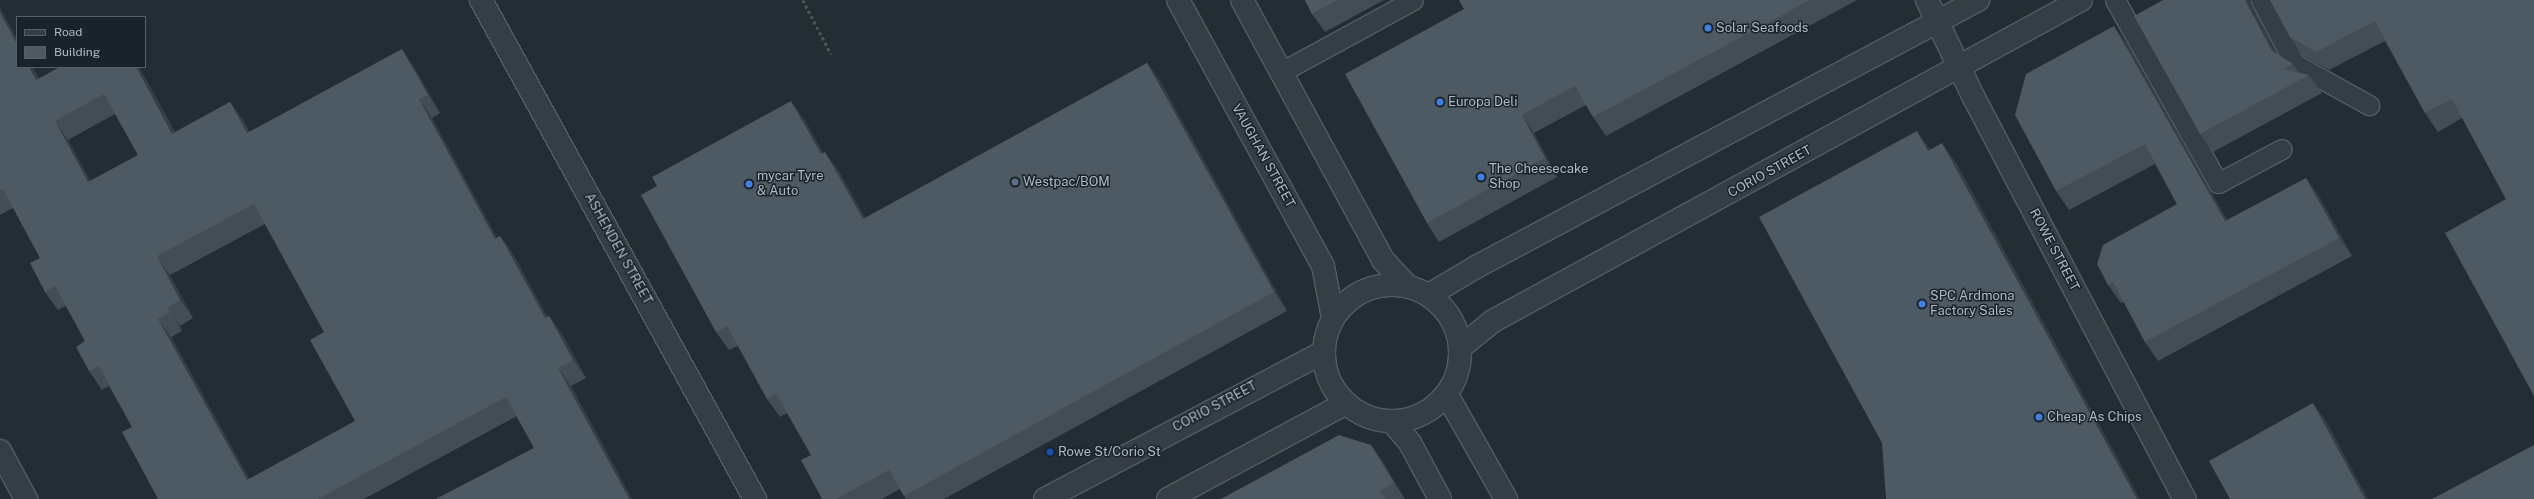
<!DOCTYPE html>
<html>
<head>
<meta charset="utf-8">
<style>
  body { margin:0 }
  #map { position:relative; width:2534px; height:499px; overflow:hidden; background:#222d34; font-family:"Public Sans",sans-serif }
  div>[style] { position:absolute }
  .path>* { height:2.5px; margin-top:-1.25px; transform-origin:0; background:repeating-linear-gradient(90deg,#485958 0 3px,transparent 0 6px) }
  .roads { filter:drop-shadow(1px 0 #535c63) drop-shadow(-1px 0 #535c63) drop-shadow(0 1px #535c63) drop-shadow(0 -1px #535c63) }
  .lane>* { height:19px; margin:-9.5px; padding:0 9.5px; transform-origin:9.5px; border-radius:9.5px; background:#353e45 }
  .street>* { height:22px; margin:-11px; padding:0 11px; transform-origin:11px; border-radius:11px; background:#353e45 }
  .street>.ring { margin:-11px; padding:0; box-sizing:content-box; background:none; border:22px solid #353e45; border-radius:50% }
  .wall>* { inset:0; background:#424d55 }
  .shaded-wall>* { inset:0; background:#363f45 }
  .building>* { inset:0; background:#4d5a63 }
  .dots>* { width:11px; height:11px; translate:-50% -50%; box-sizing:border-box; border:2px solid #1b232a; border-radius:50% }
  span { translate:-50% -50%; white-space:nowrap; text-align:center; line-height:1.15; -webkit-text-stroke:3px #1b232a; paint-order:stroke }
  .poi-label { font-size:13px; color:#afbac2 }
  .left { translate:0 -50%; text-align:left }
  .street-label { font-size:13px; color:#afbac2 }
  .legend { position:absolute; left:16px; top:16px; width:130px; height:52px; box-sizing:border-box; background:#1b232a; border:1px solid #565f67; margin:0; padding:5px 7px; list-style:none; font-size:12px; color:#afbac2 }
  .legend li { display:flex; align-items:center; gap:8px; height:20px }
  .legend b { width:20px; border:1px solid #565f67 }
</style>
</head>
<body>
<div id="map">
  <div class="path">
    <i style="left:803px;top:0;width:61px;rotate:62.6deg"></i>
  </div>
  <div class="roads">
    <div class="lane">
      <i style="left:2115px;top:0;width:210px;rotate:60.6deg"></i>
      <i style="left:2218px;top:183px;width:72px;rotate:-28deg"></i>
      <i style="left:2261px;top:0;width:72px;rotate:62deg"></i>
      <i style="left:2295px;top:64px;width:85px;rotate:29deg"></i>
      <i style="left:1281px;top:72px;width:150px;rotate:-28.6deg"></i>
    </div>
    <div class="street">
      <i style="left:481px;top:0;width:569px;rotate:61.23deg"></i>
      <i style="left:1178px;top:0;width:303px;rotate:61.4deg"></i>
      <i style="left:1323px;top:266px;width:53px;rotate:79.1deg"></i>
      <i style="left:1242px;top:0;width:296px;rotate:61.5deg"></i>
      <i style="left:1383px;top:260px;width:35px;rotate:47deg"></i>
      <i style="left:1927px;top:0;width:106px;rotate:64.4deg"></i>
      <i style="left:1973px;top:96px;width:455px;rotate:62.3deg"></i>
      <i class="ring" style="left:1324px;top:285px;width:114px;height:114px"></i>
      <i style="left:1429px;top:295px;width:55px;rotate:-30.8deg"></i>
      <i style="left:1476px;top:267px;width:569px;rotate:-28.01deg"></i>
      <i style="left:1461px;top:347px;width:41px;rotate:-39.1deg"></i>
      <i style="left:1493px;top:321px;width:670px;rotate:-28.63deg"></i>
      <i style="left:1447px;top:395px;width:120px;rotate:60.4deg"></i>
      <i style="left:1392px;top:422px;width:28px;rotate:49deg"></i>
      <i style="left:1410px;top:443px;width:64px;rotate:61.8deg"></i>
      <i style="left:0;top:451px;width:55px;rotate:61.6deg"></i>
      <i style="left:1045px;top:499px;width:315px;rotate:-27.8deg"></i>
      <i style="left:1168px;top:499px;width:202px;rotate:-28.3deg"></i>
    </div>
  </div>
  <div class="wall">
    <i style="clip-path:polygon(1305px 0,1384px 0,1325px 32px,1312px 14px)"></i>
    <i style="clip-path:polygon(1459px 0,1857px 0,1606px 136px,1593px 117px,1586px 105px,1534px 133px,1557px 177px,1439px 242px,1427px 223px,1464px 9px)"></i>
    <i style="clip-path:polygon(2163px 0,2250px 0,2251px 5px,2277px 54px,2293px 64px,2299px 73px,2309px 75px,2322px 93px,2213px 152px,2200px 134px)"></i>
    <i style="clip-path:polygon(2270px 0,2534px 0,2506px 199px,2462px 118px,2438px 132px,2425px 113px,2385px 41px,2329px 70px,2303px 56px,2290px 37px)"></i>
    <i style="clip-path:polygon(evenodd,0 8px,39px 79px,60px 67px,139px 67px,175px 132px,230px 102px,243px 120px,249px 132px,414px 67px,440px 113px,432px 118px,497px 238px,500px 236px,513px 254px,547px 317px,549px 316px,562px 334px,586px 378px,571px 386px,632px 499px,436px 499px,534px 448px,517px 416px,364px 499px,158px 499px,132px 427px,109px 386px,102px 390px,89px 371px,85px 341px,66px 306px,58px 310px,45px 292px,40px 258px,13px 208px,0 215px,0 8px,115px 114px,138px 155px,90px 181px,68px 140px,115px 114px,0 8px,265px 224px,324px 332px,355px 421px,249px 479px,171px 337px,182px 331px,180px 326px,193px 318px,170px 275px,265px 224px)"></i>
    <i style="clip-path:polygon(2127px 44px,2227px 220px,2319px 196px,2352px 256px,2158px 361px,2145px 342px,2124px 302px,2121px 303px,2108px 285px,2177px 204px,2155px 164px,2069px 210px,2056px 191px)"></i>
    <i style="clip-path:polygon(1147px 63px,1160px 81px,1287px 311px,944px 499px,906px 499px,900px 489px,882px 499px,822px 499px,811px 455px,787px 413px,780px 417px,767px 399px,738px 346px,729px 350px,716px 332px,804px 119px,823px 153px,838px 170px,865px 218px)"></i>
    <i style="clip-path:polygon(1371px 445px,1383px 462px,1405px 499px,1221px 499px)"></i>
  </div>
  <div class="shaded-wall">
    <i style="clip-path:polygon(2245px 0,2250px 0,2251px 5px,2285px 69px,2272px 51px)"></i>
    <i style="clip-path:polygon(0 8px,17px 39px,17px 44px,0 13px)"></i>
    <i style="clip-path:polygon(2114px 26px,2127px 44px,2238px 239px,2225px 221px)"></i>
    <i style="clip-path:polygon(402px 49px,414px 67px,440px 113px,428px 95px)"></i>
    <i style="clip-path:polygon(1147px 63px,1160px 81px,1287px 311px,1274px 292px)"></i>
    <i style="clip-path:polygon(29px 67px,32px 67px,49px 98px,36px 80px)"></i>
    <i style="clip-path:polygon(136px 67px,139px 67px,185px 152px,172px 134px)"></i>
    <i style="clip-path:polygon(419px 99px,432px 118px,508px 258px,495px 239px)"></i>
    <i style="clip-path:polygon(791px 101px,804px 119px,834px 172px,821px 154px)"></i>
    <i style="clip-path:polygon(230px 102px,243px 120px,260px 151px,247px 133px)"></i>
    <i style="clip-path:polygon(1522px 115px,1534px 133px,1557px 177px,1545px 158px)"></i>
    <i style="clip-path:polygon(55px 121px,68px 140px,101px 200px,88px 182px)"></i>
    <i style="clip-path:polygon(1917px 131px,1932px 152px,1928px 151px)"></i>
    <i style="clip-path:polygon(1942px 143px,1957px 164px,2140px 499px,2137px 499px)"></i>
    <i style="clip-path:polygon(825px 152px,838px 170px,876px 237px,863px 219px)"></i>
    <i style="clip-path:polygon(2306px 178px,2319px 196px,2352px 256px,2339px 238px)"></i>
    <i style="clip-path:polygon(500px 236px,513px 254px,558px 336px,545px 318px)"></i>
    <i style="clip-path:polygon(157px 256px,170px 275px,193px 318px,180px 300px)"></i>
    <i style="clip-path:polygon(167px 308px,180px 326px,182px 331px,170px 312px)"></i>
    <i style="clip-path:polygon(549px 316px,562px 334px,586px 378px,573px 360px)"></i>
    <i style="clip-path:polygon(158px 319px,171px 337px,260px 498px,247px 480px)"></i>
    <i style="clip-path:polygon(558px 368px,571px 386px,632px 499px,629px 499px)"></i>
    <i style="clip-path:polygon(2313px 403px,2326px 421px,2368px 499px,2365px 499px)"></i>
    <i style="clip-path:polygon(1371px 445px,1383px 462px,1405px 499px,1394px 483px)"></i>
  </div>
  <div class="building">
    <i style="clip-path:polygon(1305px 0,1337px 0,1312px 14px)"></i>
    <i style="clip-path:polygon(1459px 0,1810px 0,1593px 117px,1575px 86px,1522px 115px,1545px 158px,1427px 223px,1345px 74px,1464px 9px)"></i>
    <i style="clip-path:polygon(2163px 0,2245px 0,2272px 51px,2293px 64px,2284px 69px,2309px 75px,2200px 134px,2134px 16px)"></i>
    <i style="clip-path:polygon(2270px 0,2534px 0,2534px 396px,2445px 233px,2506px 199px,2452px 99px,2425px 113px,2375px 21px,2316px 52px,2290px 37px)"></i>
    <i style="clip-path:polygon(evenodd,0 13px,17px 44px,17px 67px,29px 67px,36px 80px,60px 67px,136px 67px,172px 134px,230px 102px,247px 133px,402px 49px,428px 95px,419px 99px,495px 239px,500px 236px,545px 318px,549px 316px,573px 360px,558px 368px,629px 499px,436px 499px,534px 448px,506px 397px,318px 499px,158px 499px,122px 432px,132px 427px,99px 366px,89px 371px,76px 347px,85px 341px,55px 286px,45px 292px,30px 263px,40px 258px,3px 189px,0 190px,0 13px,104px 94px,138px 155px,88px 182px,55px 121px,104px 94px,0 13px,254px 204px,324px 332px,310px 340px,355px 421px,247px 480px,158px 319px,170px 312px,167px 308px,180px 300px,157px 256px,254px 204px)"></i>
    <i style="clip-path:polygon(2114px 26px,2225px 221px,2306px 178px,2339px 238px,2145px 342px,2113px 282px,2108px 285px,2097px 264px,2103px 245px,2177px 204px,2145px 144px,2056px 191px,2015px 115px,2026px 74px)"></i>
    <i style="clip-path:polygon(1147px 63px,1274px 292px,904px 496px,889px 470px,836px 499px,822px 499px,801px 460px,811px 455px,776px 393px,767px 399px,727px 326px,716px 332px,641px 195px,657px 186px,652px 177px,791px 101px,821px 154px,825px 152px,863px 219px)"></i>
    <i style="clip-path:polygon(1917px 131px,1928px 151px,1942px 143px,2137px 499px,1886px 499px,1882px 443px,1759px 217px)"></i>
    <i style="clip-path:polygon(2313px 403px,2365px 499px,2230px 499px,2209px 461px)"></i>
    <i style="clip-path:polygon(1339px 435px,1371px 445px,1394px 483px,1380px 491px,1385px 499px,1221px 499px)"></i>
    <i style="clip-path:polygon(2534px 445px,2534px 499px,2432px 499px)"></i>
  </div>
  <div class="dots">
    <i style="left:1708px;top:28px;background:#3f7fe0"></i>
    <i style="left:1440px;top:102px;background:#3f7fe0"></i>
    <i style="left:1481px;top:177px;background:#3f7fe0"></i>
    <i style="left:1015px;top:182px;background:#5c6f8a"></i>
    <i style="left:749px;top:184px;background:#3f7fe0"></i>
    <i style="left:1922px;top:304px;background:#3f7fe0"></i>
    <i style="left:2039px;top:417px;background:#3f7fe0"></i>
    <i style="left:1050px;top:452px;background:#1a4fb4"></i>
  </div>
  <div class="poi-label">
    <span class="left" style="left:1716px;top:28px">Solar Seafoods</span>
    <span class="left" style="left:1448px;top:102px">Europa Deli</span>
    <span class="left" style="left:1489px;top:177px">The Cheesecake<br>Shop</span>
    <span class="left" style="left:757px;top:184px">mycar Tyre<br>&amp; Auto</span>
    <span class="left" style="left:1023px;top:182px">Westpac/BOM</span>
    <span class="left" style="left:1930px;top:304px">SPC Ardmona<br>Factory Sales</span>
    <span class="left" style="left:2047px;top:417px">Cheap As Chips</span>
    <span class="left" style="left:1058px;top:452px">Rowe St/Corio St</span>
  </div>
  <div class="street-label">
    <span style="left:1263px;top:156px;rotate:61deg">VAUGHAN STREET</span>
    <span style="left:1770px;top:172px;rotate:-29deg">CORIO STREET</span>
    <span style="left:618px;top:249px;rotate:61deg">ASHENDEN STREET</span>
    <span style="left:2054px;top:250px;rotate:62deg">ROWE STREET</span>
    <span style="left:1215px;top:407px;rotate:-28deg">CORIO STREET</span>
  </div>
  <ul class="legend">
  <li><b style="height:5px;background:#353e45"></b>Road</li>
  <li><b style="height:11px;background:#4d5a63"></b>Building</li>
  </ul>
</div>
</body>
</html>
